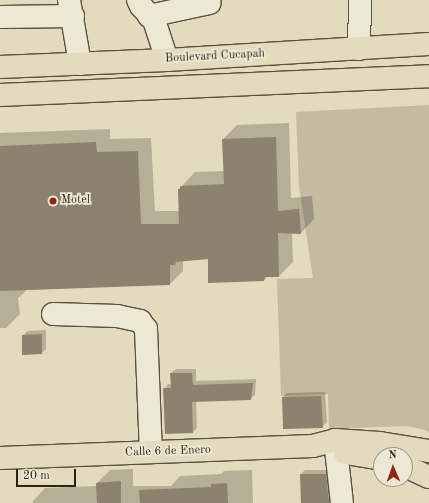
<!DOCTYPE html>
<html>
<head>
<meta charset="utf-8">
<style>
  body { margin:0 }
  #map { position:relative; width:429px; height:503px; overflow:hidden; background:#e3dbbd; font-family:"Old Standard TT",serif }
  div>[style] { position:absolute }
  .green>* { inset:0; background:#c4bba1 }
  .shadow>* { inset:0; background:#0003 }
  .building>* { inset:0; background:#8c826d }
  .roads { filter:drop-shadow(1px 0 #5b5040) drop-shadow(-1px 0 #5b5040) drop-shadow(0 1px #5b5040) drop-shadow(0 -1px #5b5040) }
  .minor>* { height:22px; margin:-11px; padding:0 11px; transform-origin:11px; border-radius:11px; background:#ede8d4 }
  .major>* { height:22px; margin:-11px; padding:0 11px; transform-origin:11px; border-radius:11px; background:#e3dbbd }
  .dots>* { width:11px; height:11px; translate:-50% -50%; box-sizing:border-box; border:2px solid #ede8d4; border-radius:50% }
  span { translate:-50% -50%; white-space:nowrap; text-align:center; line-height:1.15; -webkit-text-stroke:3.5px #ede8d4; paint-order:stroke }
  .street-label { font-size:12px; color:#2e2116 }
  .poi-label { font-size:12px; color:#2e2116 }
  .left { translate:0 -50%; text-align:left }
  .north { position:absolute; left:373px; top:447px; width:40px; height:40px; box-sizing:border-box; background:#ede8d4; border:1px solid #a19888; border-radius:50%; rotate:358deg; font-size:11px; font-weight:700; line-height:16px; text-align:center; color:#2e2116 }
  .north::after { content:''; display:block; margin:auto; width:14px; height:18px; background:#8f2418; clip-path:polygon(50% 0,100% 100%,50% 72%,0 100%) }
  .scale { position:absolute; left:16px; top:469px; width:60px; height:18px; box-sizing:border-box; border:2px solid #2e2116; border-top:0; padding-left:5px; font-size:12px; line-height:14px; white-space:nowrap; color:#2e2116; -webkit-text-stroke:3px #ede8d4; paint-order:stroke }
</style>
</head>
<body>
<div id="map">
  <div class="green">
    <i style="clip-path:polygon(429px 105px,429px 432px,422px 429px,405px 426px,329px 429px,328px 394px,281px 396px,277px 279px,313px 278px,299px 187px,296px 112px)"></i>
  </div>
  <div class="shadow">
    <i style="clip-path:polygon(289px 123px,291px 198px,312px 196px,314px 219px,301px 233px,292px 232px,293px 262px,279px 276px,268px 276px,264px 280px,209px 258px,183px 260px,183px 271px,170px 284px,27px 290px,18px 298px,20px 314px,6px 328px,0 328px,0 133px,110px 129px,110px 139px,151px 138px,155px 211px,180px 211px,179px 189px,195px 172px,225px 171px,223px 139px,237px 125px)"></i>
    <i style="clip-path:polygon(46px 330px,46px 349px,42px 353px,23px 336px,27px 331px)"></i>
    <i style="clip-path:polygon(176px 369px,196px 369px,196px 381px,256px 379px,255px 395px,250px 399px,196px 400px,197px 428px,193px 432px,164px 389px,168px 384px,172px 384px,171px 373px)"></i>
    <i style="clip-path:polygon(325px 392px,327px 422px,322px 427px,283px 397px,287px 393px)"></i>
    <i style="clip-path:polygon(133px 469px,133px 486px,171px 486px,180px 476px,221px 474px,224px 471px,252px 470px,253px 503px,33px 503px,33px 501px,45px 488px,97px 486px,97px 483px,110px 470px)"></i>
    <i style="clip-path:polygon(305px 470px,330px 470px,333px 503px,302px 503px,301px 474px)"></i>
  </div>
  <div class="building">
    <i style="clip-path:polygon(276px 137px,278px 211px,299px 209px,301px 234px,278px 233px,279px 277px,265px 277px,264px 281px,208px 283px,208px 259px,176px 262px,175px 265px,170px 265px,170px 285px,0 291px,0 146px,96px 142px,97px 152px,138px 151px,141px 224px,179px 224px,178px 189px,180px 189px,180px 186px,224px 184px,222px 139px)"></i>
    <i style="clip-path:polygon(42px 334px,42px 354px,22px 355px,22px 335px)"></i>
    <i style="clip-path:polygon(170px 373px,192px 373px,193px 385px,253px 383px,251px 400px,192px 402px,193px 433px,165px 434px,163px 388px,171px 388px)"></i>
    <i style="clip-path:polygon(321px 396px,323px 428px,283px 429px,282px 397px)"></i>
    <i style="clip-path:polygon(300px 474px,326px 474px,329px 503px,301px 503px)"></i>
    <i style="clip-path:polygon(121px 481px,121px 503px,97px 503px,96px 483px)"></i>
    <i style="clip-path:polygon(227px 483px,228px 503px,140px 503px,139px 490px,211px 487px,211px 484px)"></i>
  </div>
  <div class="roads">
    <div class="minor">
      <i style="left:69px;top:0;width:65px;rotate:80.2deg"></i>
      <i style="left:138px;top:0;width:7px;rotate:63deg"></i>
      <i style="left:141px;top:6px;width:19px;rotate:47deg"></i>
      <i style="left:154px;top:20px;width:42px;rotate:72deg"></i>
      <i style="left:149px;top:16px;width:62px;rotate:-12deg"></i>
      <i style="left:0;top:17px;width:73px;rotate:-0.8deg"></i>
      <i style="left:359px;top:49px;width:49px;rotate:-88.8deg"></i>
      <i style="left:53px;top:314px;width:64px;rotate:1.8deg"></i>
      <i style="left:117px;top:316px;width:24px;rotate:12deg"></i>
      <i style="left:140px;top:321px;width:10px;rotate:53deg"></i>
      <i style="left:146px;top:329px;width:123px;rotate:87.7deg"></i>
      <i style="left:335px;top:440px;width:63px;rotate:83.7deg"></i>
    </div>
    <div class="major">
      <i style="left:0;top:67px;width:167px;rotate:-2.4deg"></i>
      <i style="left:167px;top:60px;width:262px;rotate:-3.5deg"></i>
      <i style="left:0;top:95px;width:429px;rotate:-2.5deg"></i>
      <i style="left:345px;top:453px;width:36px;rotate:9deg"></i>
      <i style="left:0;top:458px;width:313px;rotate:-2.2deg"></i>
      <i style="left:313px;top:446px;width:23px;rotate:-15deg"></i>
      <i style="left:335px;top:440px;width:45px;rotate:3.8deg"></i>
      <i style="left:380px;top:443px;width:50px;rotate:9.3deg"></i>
      <i style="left:405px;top:466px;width:26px;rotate:25deg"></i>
    </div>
  </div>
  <div class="dots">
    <i style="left:53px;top:201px;background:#8f2418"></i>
  </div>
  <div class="street-label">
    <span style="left:215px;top:57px;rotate:-3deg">Boulevard Cucapah</span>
    <span style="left:168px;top:452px;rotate:-2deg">Calle 6 de Enero</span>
  </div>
  <div class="poi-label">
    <span class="left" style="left:61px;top:201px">Motel</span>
  </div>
  <div class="north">N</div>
  <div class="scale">20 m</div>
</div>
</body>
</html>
